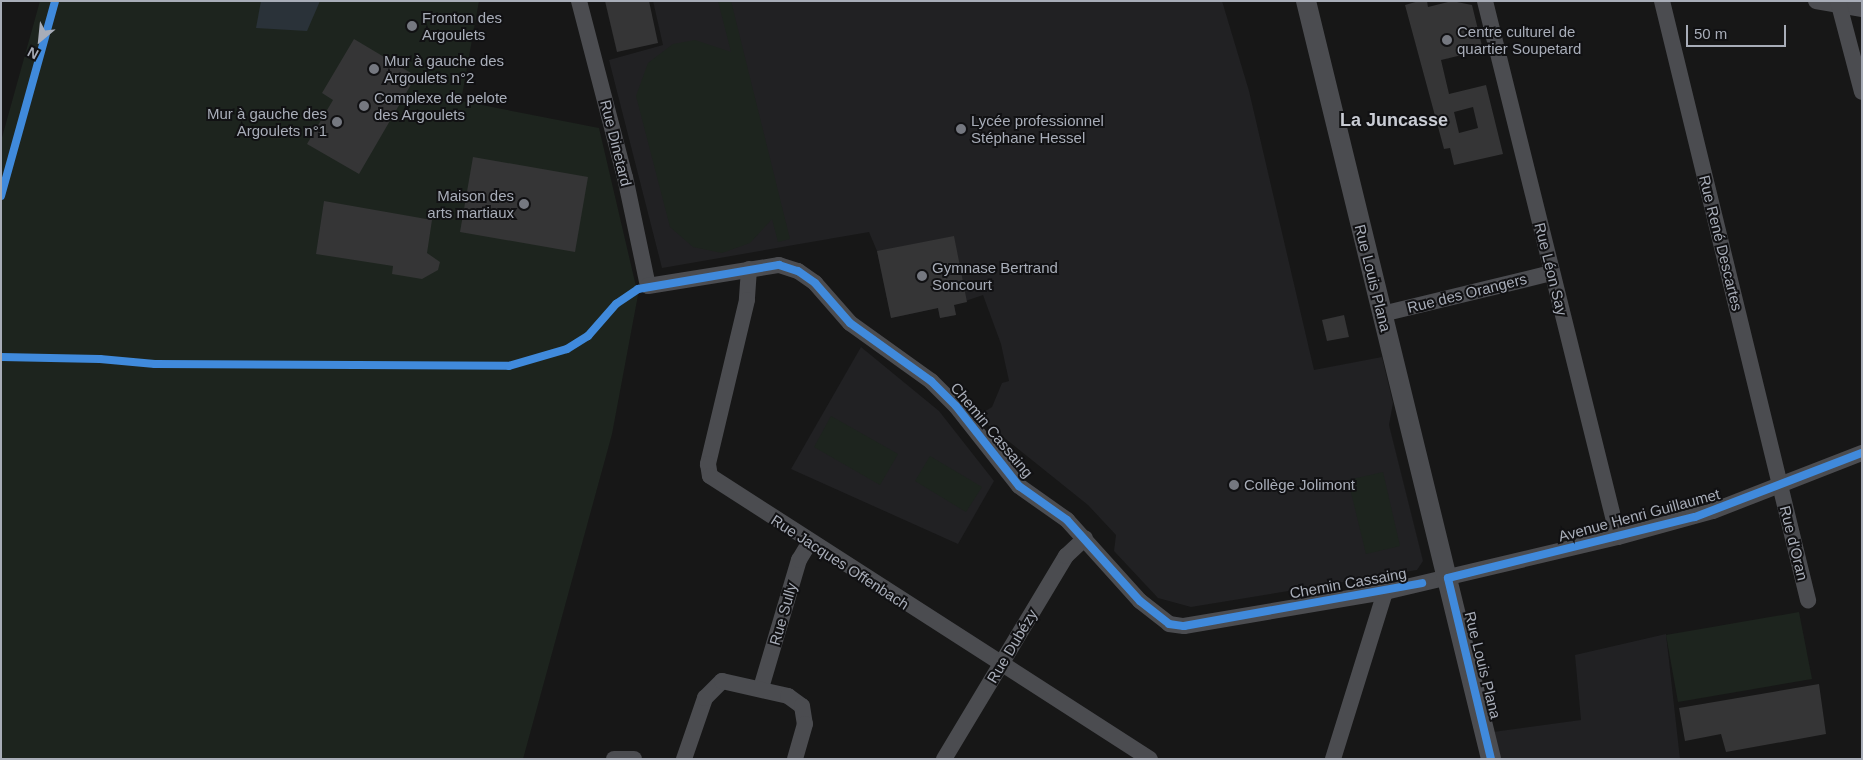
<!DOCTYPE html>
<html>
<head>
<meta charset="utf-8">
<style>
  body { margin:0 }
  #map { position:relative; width:1863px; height:760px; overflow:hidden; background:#171717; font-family:Helvetica,sans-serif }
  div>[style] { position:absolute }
  .built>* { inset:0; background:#212123 }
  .green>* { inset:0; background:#1d241e }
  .water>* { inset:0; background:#2a3239 }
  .building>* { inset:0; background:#353536 }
  .minor>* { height:16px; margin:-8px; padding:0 8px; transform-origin:8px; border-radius:8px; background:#4b4c50 }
  .tertiary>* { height:20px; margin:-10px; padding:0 10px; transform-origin:10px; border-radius:10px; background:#4b4c50 }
  .cycleway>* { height:8px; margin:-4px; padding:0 4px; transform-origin:4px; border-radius:4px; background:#408adc }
  .dots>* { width:14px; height:14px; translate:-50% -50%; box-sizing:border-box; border:2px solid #111113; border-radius:50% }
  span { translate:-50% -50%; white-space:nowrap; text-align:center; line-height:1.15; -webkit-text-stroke:4px #111113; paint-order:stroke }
  .poi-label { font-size:15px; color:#a8adb8 }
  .left { translate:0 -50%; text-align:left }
  .right { translate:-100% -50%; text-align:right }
  .street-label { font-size:15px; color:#a8adb8 }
  .quarter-label { font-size:18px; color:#c9ccd4; font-weight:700 }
  .frame { position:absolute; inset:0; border:2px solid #a8adb8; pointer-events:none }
  .north { position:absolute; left:15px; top:15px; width:50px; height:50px; -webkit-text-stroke:4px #111113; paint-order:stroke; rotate:208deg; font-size:14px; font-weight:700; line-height:20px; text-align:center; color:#a8adb8 }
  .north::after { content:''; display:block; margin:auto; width:18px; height:22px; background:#a8adb8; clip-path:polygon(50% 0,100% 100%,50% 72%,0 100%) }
  .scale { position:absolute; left:1686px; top:25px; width:100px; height:22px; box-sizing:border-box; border:2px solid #a8adb8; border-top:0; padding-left:6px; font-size:15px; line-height:18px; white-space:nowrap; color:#a8adb8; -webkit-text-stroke:4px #111113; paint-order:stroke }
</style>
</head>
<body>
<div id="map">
  <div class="built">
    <i style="clip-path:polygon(653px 1px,1222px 1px,1249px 91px,1314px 370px,1382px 357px,1393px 403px,1389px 425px,1423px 561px,1417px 570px,1191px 607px,1158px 598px,1114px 551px,1116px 535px,1088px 505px,977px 416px,992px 407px,1002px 383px,1009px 381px,1001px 344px,983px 295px,954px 305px,956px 315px,940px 318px,938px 308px,891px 318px,877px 251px,869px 232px,662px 268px,609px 60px,663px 45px)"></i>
    <i style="clip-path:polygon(861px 347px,939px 411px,994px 481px,958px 544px,791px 469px)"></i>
    <i style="clip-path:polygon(1666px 634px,1680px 759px,1499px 759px,1493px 732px,1581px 720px,1575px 655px)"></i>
  </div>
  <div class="green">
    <i style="clip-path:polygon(40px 1px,479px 1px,461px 101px,599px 128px,638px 295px,612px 434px,523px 759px,1px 759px,1px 141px)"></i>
    <i style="clip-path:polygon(718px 1px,731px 1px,790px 239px,778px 242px,772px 219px,750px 243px,722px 253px,693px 247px,670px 227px,636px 96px,648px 63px,673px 44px,695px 40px,731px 52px)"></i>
    <i style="clip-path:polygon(831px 416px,898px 454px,880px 485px,814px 447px)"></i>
    <i style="clip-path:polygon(930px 456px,982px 487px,966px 512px,915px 481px)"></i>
    <i style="clip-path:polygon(1383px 472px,1400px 546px,1366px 554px,1348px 480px)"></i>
    <i style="clip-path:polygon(1799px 612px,1812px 679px,1678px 702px,1666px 635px)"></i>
  </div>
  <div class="water">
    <i style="clip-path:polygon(261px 1px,320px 1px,307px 31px,256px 28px)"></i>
  </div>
  <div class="building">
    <i style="clip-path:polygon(605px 1px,649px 1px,658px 43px,617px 52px)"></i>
    <i style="clip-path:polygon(evenodd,1419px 1px,1427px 1px,1428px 7px,1452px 1px,1472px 5px,1482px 46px,1477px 47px,1479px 51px,1441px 60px,1449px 94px,1486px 85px,1503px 154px,1454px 165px,1450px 148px,1444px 149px,1405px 5px,1419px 1px,1473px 107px,1478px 128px,1459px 133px,1454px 112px,1473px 107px)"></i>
    <i style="clip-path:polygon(354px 39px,416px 76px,359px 174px,307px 144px,333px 100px,322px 93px)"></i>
    <i style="clip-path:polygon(473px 157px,588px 177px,575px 252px,460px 232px)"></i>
    <i style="clip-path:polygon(324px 201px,432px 220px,427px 253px,440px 262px,438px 270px,422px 279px,392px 274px,393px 266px,316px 254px)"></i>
    <i style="clip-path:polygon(954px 236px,967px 302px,954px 305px,956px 315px,940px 318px,938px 308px,891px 318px,877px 251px)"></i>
    <i style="clip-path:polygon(1344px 315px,1349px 337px,1327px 341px,1322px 320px)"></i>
    <i style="clip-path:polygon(1819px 684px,1826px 734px,1726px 752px,1721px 734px,1685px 741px,1679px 708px)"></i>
  </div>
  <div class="minor">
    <i style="left:579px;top:1px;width:182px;rotate:75.4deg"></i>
    <i style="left:625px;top:177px;width:111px;rotate:78.1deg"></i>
    <i style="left:648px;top:286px;width:133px;rotate:-9.1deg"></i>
    <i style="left:779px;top:265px;width:20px;rotate:18deg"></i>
    <i style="left:798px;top:271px;width:21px;rotate:35deg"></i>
    <i style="left:815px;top:283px;width:53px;rotate:48.8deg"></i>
    <i style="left:850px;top:323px;width:100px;rotate:35.6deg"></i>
    <i style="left:931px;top:381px;width:35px;rotate:45deg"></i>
    <i style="left:956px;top:406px;width:102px;rotate:51.8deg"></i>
    <i style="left:1019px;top:486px;width:59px;rotate:35.3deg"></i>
    <i style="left:1067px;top:520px;width:109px;rotate:48deg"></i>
    <i style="left:1140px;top:601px;width:37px;rotate:38deg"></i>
    <i style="left:1169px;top:624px;width:15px;rotate:8deg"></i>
    <i style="left:1184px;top:626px;width:204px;rotate:-9.6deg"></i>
    <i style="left:1385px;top:592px;width:239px;rotate:-13.3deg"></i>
    <i style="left:1618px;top:537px;width:98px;rotate:-15.3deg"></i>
    <i style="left:1713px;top:511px;width:160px;rotate:-21.3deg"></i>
    <i style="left:1485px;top:1px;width:552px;rotate:76.06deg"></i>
    <i style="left:1662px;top:1px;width:617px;rotate:76.3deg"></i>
    <i style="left:1816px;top:1px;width:47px;rotate:9.9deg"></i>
    <i style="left:1838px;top:1px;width:94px;rotate:75.2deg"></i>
    <i style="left:749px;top:269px;width:31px;rotate:94deg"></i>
    <i style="left:747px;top:300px;width:169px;rotate:103.4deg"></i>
    <i style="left:708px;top:464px;width:12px;rotate:81deg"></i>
    <i style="left:710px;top:476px;width:523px;rotate:32.75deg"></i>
    <i style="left:1382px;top:314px;width:174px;rotate:-13.6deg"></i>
    <i style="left:761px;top:688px;width:134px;rotate:-73.5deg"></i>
    <i style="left:799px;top:560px;width:21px;rotate:-59deg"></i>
    <i style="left:614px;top:759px;width:20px"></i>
    <i style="left:684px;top:759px;width:65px;rotate:-71deg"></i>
    <i style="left:705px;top:698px;width:24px;rotate:-45deg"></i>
    <i style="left:722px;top:681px;width:68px;rotate:12.8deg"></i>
    <i style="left:788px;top:696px;width:17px;rotate:36deg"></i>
    <i style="left:802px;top:706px;width:18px;rotate:81deg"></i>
    <i style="left:805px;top:724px;width:36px;rotate:106deg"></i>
    <i style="left:944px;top:759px;width:237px;rotate:-59deg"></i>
    <i style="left:1066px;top:556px;width:26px;rotate:-43deg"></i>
    <i style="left:1333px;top:759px;width:175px;rotate:-72.7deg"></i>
  </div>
  <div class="tertiary">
    <i style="left:1306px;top:1px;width:780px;rotate:76.28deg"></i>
  </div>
  <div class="cycleway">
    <i style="left:1px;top:196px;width:202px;rotate:-74.5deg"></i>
    <i style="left:1px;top:357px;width:99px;rotate:1.2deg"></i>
    <i style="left:100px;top:359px;width:55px;rotate:5.2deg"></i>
    <i style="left:155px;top:364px;width:354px;rotate:0.3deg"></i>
    <i style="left:509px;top:366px;width:60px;rotate:-16.3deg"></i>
    <i style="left:567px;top:349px;width:25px;rotate:-32deg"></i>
    <i style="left:588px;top:336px;width:43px;rotate:-48.8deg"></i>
    <i style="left:616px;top:304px;width:27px;rotate:-34deg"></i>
    <i style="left:638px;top:289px;width:143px;rotate:-9.7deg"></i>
    <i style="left:779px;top:265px;width:20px;rotate:18deg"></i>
    <i style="left:798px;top:271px;width:21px;rotate:35deg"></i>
    <i style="left:815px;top:283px;width:53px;rotate:48.8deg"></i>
    <i style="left:850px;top:323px;width:100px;rotate:35.6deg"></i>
    <i style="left:931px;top:381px;width:35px;rotate:45deg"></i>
    <i style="left:956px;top:406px;width:102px;rotate:51.8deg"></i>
    <i style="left:1019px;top:486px;width:59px;rotate:35.3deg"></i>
    <i style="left:1067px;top:520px;width:109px;rotate:48deg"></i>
    <i style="left:1140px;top:601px;width:37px;rotate:38deg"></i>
    <i style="left:1169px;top:624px;width:15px;rotate:8deg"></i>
    <i style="left:1184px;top:626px;width:242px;rotate:-10.2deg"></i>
    <i style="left:1491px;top:759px;width:186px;rotate:-103.4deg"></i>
    <i style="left:1448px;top:578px;width:254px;rotate:-13.9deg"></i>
    <i style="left:1695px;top:517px;width:179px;rotate:-21deg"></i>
  </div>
  <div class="dots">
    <i style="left:412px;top:26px;background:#757880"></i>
    <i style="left:1447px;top:40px;background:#757880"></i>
    <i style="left:374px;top:69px;background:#757880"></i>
    <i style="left:364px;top:106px;background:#757880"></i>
    <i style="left:337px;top:122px;background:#757880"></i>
    <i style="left:961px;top:129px;background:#757880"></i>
    <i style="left:524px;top:204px;background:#757880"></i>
    <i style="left:922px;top:276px;background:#757880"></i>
    <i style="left:1234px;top:485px;background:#757880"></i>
  </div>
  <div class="poi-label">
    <span class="left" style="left:422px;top:26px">Fronton des<br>Argoulets</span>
    <span class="left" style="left:1457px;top:40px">Centre culturel de<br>quartier Soupetard</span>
    <span class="left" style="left:384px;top:69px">Mur à gauche des<br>Argoulets n°2</span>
    <span class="left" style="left:374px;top:106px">Complexe de pelote<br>des Argoulets</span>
    <span class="right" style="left:327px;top:122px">Mur à gauche des<br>Argoulets n°1</span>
    <span class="left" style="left:971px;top:129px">Lycée professionnel<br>Stéphane Hessel</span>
    <span class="right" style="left:514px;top:204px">Maison des<br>arts martiaux</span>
    <span class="left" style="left:932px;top:276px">Gymnase Bertrand<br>Soncourt</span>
    <span class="left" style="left:1244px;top:485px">Collège Jolimont</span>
  </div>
  <div class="street-label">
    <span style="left:616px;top:143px;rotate:76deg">Rue Dinetard</span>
    <span style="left:1721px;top:243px;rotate:76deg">Rue René Descartes</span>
    <span style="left:1551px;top:269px;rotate:76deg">Rue Léon Say</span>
    <span style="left:1373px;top:278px;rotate:76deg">Rue Louis Plana</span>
    <span style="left:1467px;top:293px;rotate:-14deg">Rue des Orangers</span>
    <span style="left:992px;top:430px;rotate:50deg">Chemin Cassaing</span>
    <span style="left:1639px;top:515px;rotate:-15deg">Avenue Henri Guillaumet</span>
    <span style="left:1794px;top:543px;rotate:76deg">Rue d'Oran</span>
    <span style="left:840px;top:562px;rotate:33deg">Rue Jacques Offenbach</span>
    <span style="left:1348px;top:583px;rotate:-10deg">Chemin Cassaing</span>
    <span style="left:783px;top:614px;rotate:-74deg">Rue Sully</span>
    <span style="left:1012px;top:646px;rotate:-59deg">Rue Dubézy</span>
    <span style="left:1483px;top:665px;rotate:76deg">Rue Louis Plana</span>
  </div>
  <div class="quarter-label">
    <span style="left:1394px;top:120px">La Juncasse</span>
  </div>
  <div class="frame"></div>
  <div class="north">N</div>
  <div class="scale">50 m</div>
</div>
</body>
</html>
